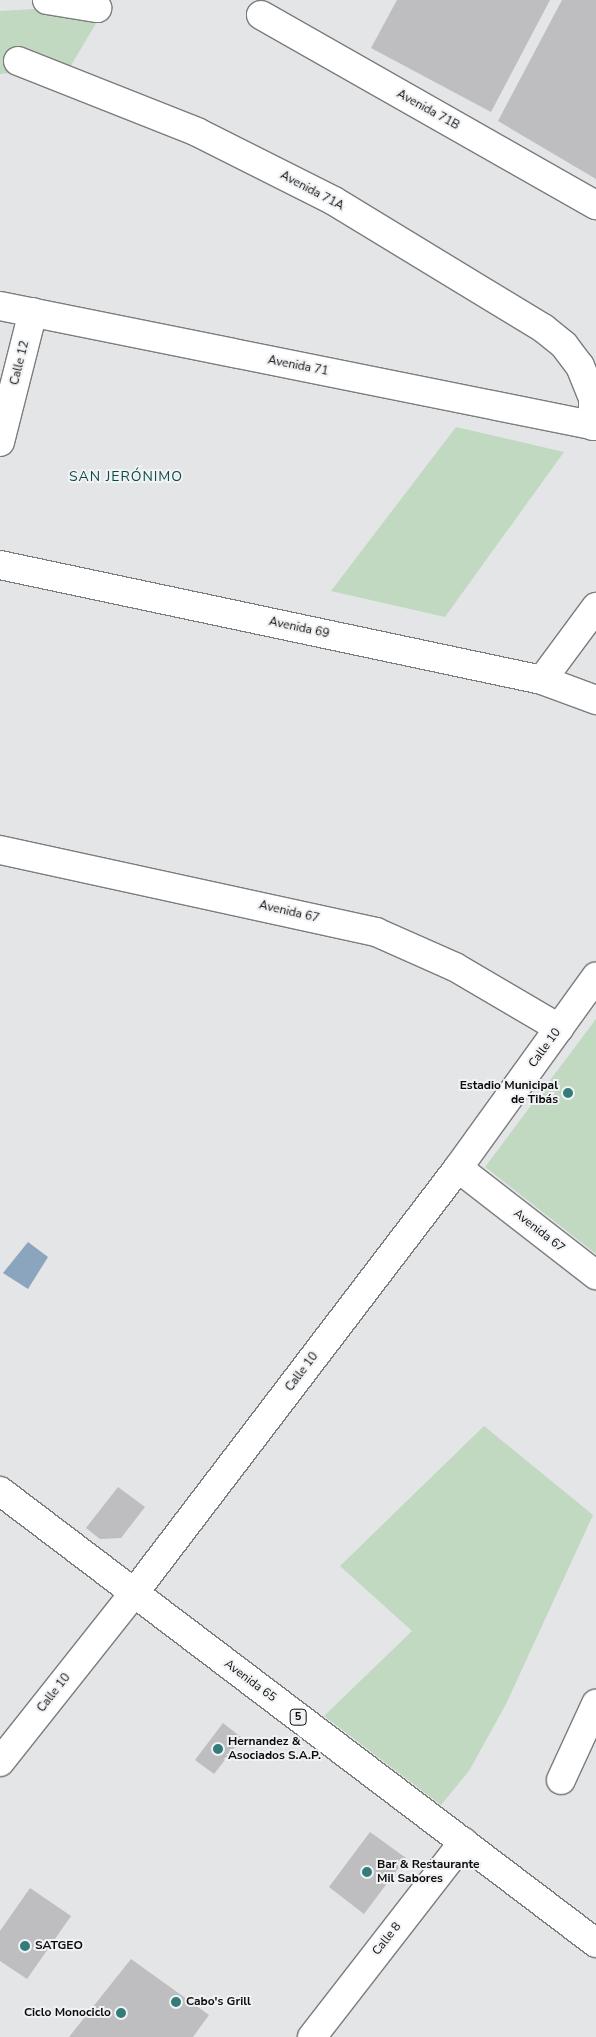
<!DOCTYPE html>
<html>
<head>
<meta charset="utf-8">
<style>
  body { margin:0 }
  #map { position:relative; width:596px; height:2037px; overflow:hidden; background:#e4e5e7; font-family:"Nunito Sans",sans-serif }
  div>[style] { position:absolute }
  .green>* { inset:0; background:#c1d8c1 }
  .water>* { inset:0; background:#8ca5bf }
  .building>* { inset:0; background:#bebec0 }
  .roads { filter:drop-shadow(1px 0 #7b7c7e) drop-shadow(-1px 0 #7b7c7e) drop-shadow(0 1px #7b7c7e) drop-shadow(0 -1px #7b7c7e) }
  .minor>* { height:28px; margin:-14px; padding:0 14px; transform-origin:14px; border-radius:14px; background:#fff }
  .major>* { height:28px; margin:-14px; padding:0 14px; transform-origin:14px; border-radius:14px; background:#fff }
  .dots>* { width:14px; height:14px; translate:-50% -50%; box-sizing:border-box; border:2px solid #f1f2f4; border-radius:50% }
  span { translate:-50% -50%; white-space:nowrap; text-align:center; line-height:1.15; -webkit-text-stroke:4px #f1f2f4; paint-order:stroke }
  .shield-label span { padding:1px 4px; background:#f1f2f4; border:1px solid; border-radius:4px; -webkit-text-stroke-width:0 }
  .shield-label { font-size:11px; color:#0c0c0d; font-weight:700 }
  .street-label { font-size:12px; color:#0c0c0d }
  .poi-label { font-size:12px; color:#0c0c0d; font-weight:700 }
  .right { translate:-100% -50%; text-align:right }
  .left { translate:0 -50%; text-align:left }
  .neighbourhood-label { font-size:14px; color:#094a49; letter-spacing:1px }
</style>
</head>
<body>
<div id="map">
  <div class="green">
    <i style="clip-path:polygon(34px 9px,100px 17px,70px 67px,0 74px,0 11px)"></i>
    <i style="clip-path:polygon(456px 427px,564px 452px,445px 617px,331px 591px)"></i>
    <i style="clip-path:polygon(596px 1019px,596px 1254px,485px 1167px)"></i>
    <i style="clip-path:polygon(484px 1426px,593px 1515px,506px 1704px,469px 1771px,441px 1805px,324px 1716px,412px 1631px,340px 1566px)"></i>
  </div>
  <div class="water">
    <i style="clip-path:polygon(28px 1242px,48px 1257px,28px 1289px,3px 1273px)"></i>
  </div>
  <div class="building">
    <i style="clip-path:polygon(397px 0,550px 0,491px 112px,371px 48px)"></i>
    <i style="clip-path:polygon(562px 0,596px 0,596px 179px,498px 121px)"></i>
    <i style="clip-path:polygon(118px 1487px,145px 1507px,121px 1538px,100px 1539px,86px 1528px)"></i>
    <i style="clip-path:polygon(223px 1723px,242px 1738px,214px 1774px,195px 1760px)"></i>
    <i style="clip-path:polygon(370px 1832px,406px 1858px,364px 1914px,329px 1887px)"></i>
    <i style="clip-path:polygon(30px 1888px,71px 1916px,27px 1979px,0 1961px,0 1931px)"></i>
    <i style="clip-path:polygon(131px 1959px,209px 2015px,193px 2037px,69px 2037px)"></i>
  </div>
  <div class="roads">
    <div class="minor">
      <i style="left:47px;top:0;width:51px;rotate:9.1deg"></i>
      <i style="left:261px;top:15px;width:385px;rotate:29.6deg"></i>
      <i style="left:18px;top:61px;width:193px;rotate:21.6deg"></i>
      <i style="left:197px;top:132px;width:153px;rotate:26.7deg"></i>
      <i style="left:334px;top:201px;width:245px;rotate:31.3deg"></i>
      <i style="left:543px;top:328px;width:27px;rotate:39deg"></i>
      <i style="left:564px;top:345px;width:26px;rotate:53deg"></i>
      <i style="left:580px;top:366px;width:35px;rotate:68deg"></i>
      <i style="left:593px;top:398px;width:28px;rotate:90deg"></i>
      <i style="left:0;top:306px;width:608px;rotate:11.38deg"></i>
      <i style="left:0;top:442px;width:134px;rotate:-75.8deg"></i>
      <i style="left:0;top:565px;width:554px;rotate:11.98deg"></i>
      <i style="left:542px;top:680px;width:58px;rotate:20.3deg"></i>
      <i style="left:542px;top:680px;width:91px;rotate:-53.5deg"></i>
      <i style="left:0;top:850px;width:385px;rotate:12.3deg"></i>
      <i style="left:376px;top:932px;width:86px;rotate:23.9deg"></i>
      <i style="left:455px;top:967px;width:121px;rotate:30.4deg"></i>
      <i style="left:458px;top:1168px;width:175px;rotate:37.8deg"></i>
      <i style="left:0;top:1762px;width:216px;rotate:-51.6deg"></i>
      <i style="left:134px;top:1593px;width:534px;rotate:-52.68deg"></i>
      <i style="left:458px;top:1168px;width:236px;rotate:-54.2deg"></i>
      <i style="left:561px;top:1780px;width:84px;rotate:-65.3deg"></i>
      <i style="left:312px;top:2037px;width:247px;rotate:-52.2deg"></i>
    </div>
    <div class="major">
      <i style="left:0;top:1491px;width:748px;rotate:37.18deg"></i>
    </div>
  </div>
  <div class="dots">
    <i style="left:568px;top:1093px;background:#337c7b"></i>
    <i style="left:218px;top:1749px;background:#337c7b"></i>
    <i style="left:367px;top:1872px;background:#337c7b"></i>
    <i style="left:25px;top:1946px;background:#337c7b"></i>
    <i style="left:176px;top:2002px;background:#337c7b"></i>
    <i style="left:121px;top:2013px;background:#337c7b"></i>
  </div>
  <div class="shield-label">
    <span style="left:298px;top:1717px">5</span>
  </div>
  <div class="street-label">
    <span style="left:428px;top:110px;rotate:29deg">Avenida 71B</span>
    <span style="left:312px;top:191px;rotate:28deg">Avenida 71A</span>
    <span style="left:20px;top:363px;rotate:-76deg">Calle 12</span>
    <span style="left:298px;top:366px;rotate:11deg">Avenida 71</span>
    <span style="left:299px;top:628px;rotate:12deg">Avenida 69</span>
    <span style="left:289px;top:912px;rotate:13deg">Avenida 67</span>
    <span style="left:545px;top:1048px;rotate:-54deg">Calle 10</span>
    <span style="left:539px;top:1231px;rotate:38deg">Avenida 67</span>
    <span style="left:302px;top:1372px;rotate:-53deg">Calle 10</span>
    <span style="left:250px;top:1681px;rotate:37deg">Avenida 65</span>
    <span style="left:54px;top:1693px;rotate:-52deg">Calle 10</span>
    <span style="left:387px;top:1939px;rotate:-52deg">Calle 8</span>
  </div>
  <div class="poi-label">
    <span class="right" style="left:558px;top:1093px">Estadio Municipal<br>de Tibás</span>
    <span class="left" style="left:228px;top:1749px">Hernandez &amp;<br>Asociados S.A.P.</span>
    <span class="left" style="left:377px;top:1872px">Bar &amp; Restaurante<br>Mil Sabores</span>
    <span class="left" style="left:35px;top:1946px">SATGEO</span>
    <span class="left" style="left:186px;top:2002px">Cabo's Grill</span>
    <span class="right" style="left:111px;top:2013px">Ciclo Monociclo</span>
  </div>
  <div class="neighbourhood-label">
    <span style="left:126px;top:477px">SAN JERÓNIMO</span>
  </div>
</div>
</body>
</html>
